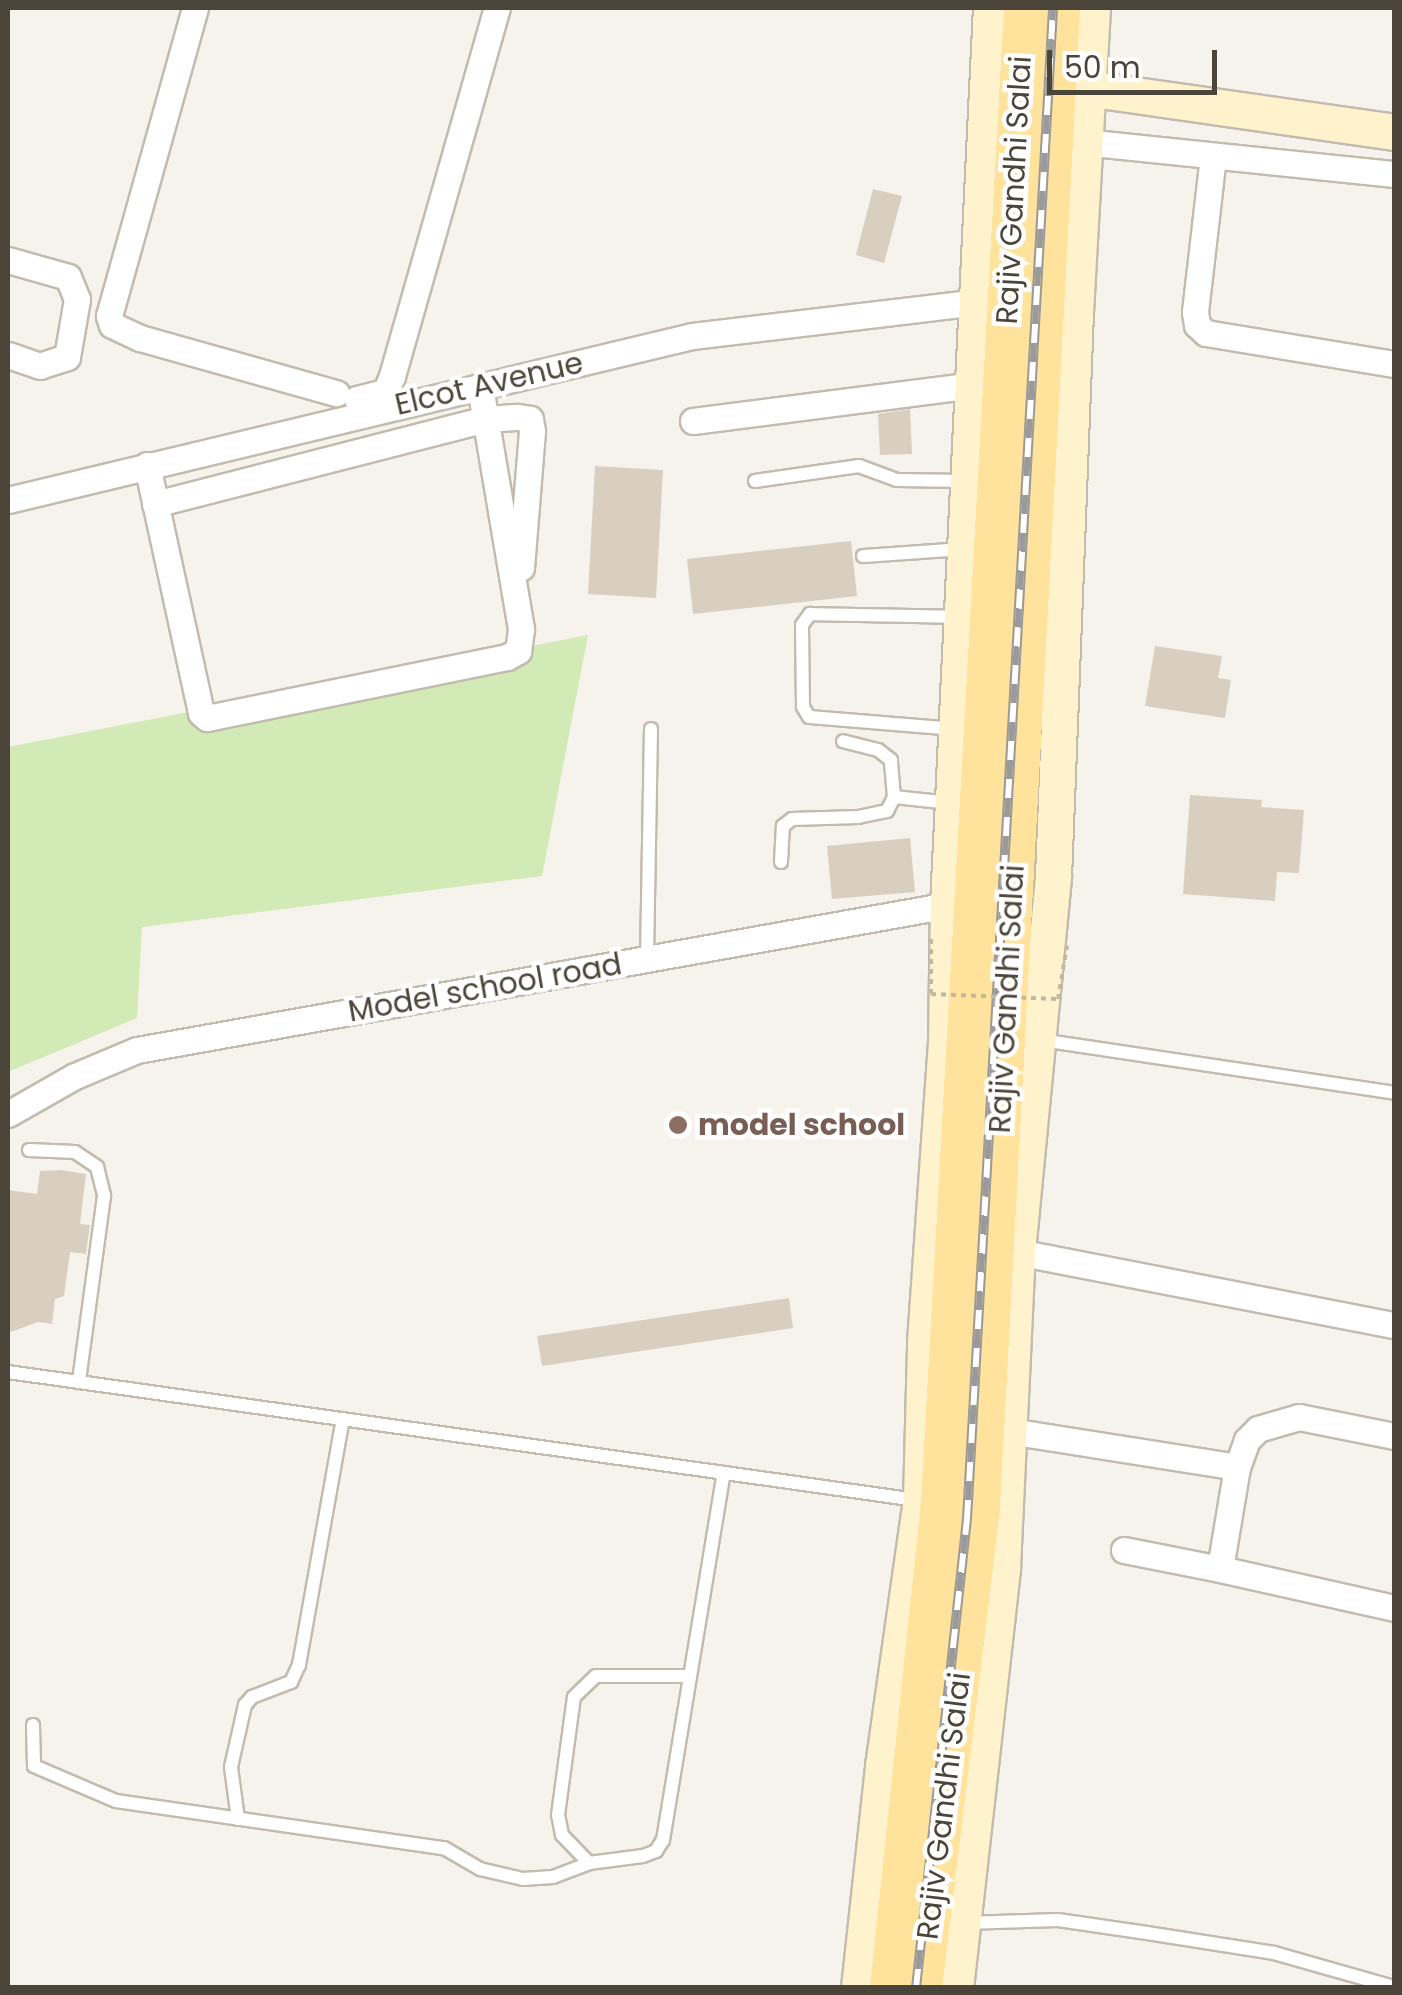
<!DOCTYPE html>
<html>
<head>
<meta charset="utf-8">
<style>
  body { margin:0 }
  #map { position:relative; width:1402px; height:1995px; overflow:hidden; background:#f6f3ec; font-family:Poppins,sans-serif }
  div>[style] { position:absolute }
  .green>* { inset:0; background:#d2eab5 }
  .building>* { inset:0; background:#d8cfc1 }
  .roads { filter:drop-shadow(2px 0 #c2bbae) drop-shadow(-2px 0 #c2bbae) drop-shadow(0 2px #c2bbae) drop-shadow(0 -2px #c2bbae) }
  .lane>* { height:12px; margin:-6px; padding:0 6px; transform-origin:6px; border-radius:6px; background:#fff }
  .street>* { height:25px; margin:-12.5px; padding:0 12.5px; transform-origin:12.5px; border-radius:12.5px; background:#fff }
  .secondary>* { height:35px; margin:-17.5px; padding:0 17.5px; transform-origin:17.5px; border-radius:17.5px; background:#fff3cd }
  .primary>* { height:40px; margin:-20px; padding:0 20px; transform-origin:20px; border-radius:20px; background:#ffe39c }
  .rail>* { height:10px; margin-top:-5px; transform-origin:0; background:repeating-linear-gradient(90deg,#fff 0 19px,#9a9a9a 0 38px); box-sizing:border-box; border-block:2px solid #9a9a9a }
  .path-bridge>* { height:4px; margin-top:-2px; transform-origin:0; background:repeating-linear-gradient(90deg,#c4b79f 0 5px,transparent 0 10px) }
  .dots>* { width:28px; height:28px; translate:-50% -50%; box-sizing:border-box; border:5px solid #fff; border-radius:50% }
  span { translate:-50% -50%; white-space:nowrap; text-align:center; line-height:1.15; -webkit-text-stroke:9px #fff; paint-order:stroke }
  .street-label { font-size:30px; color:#4b4439 }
  .education-label { font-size:30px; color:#785e54; font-weight:700 }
  .left { translate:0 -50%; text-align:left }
  .frame { position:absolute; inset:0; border:10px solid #4b4439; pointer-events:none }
  .scale { position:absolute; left:1047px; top:50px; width:170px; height:45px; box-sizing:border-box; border:5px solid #4b4439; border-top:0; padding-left:12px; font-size:30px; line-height:35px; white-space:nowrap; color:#4b4439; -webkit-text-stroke:8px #fff; paint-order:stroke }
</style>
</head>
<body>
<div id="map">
  <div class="green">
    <i style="clip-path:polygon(588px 635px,542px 876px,142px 927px,137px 1018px,8px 1072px,8px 747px)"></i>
  </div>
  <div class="building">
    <i style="clip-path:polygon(873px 189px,902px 196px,884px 263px,856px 255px)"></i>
    <i style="clip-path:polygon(910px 409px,912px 454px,880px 455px,878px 414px)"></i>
    <i style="clip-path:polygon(595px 466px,663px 470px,656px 598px,588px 594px)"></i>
    <i style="clip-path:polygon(851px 541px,857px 596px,693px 614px,687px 559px)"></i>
    <i style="clip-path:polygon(1155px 646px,1222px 656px,1218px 678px,1231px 680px,1225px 718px,1145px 706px)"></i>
    <i style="clip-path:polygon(1190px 795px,1262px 800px,1261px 807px,1304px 810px,1299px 873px,1277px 872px,1275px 901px,1183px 894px)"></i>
    <i style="clip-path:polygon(910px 838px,915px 892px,832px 899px,827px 846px)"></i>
    <i style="clip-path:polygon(61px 1170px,86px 1174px,80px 1224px,90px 1225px,86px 1254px,70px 1252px,64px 1296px,55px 1299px,52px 1324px,38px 1322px,8px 1333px,8px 1190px,37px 1194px,40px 1171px)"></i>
    <i style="clip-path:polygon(789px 1298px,793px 1328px,542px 1366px,537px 1336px)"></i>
  </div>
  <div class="roads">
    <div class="lane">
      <i style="left:755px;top:481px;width:105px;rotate:-8.2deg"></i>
      <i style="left:859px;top:466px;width:40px;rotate:20.2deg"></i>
      <i style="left:897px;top:480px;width:70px;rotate:0.8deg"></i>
      <i style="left:863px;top:556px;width:101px;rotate:-4deg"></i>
      <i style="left:955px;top:729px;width:146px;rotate:-175.3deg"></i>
      <i style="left:809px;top:717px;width:12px;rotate:-121deg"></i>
      <i style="left:803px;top:707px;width:82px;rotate:-90.7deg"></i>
      <i style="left:802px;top:625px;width:14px;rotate:-54deg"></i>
      <i style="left:810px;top:614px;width:151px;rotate:1.1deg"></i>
      <i style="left:894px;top:797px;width:57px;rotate:6deg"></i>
      <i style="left:781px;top:862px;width:36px;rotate:-87deg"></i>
      <i style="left:783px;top:826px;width:11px;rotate:-38deg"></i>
      <i style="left:792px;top:819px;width:66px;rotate:-1.7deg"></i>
      <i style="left:858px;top:817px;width:30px;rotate:-12deg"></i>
      <i style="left:887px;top:811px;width:16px;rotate:-63deg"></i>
      <i style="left:894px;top:797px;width:37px;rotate:-95deg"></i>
      <i style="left:891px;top:760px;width:16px;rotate:-142deg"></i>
      <i style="left:878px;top:750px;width:36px;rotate:-166deg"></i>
      <i style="left:647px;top:958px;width:229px;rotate:-89deg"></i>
      <i style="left:1041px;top:1040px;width:357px;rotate:8.5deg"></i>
      <i style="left:29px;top:1150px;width:46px;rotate:2.5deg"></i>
      <i style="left:75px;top:1152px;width:27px;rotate:34deg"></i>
      <i style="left:97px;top:1167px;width:30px;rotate:76deg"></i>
      <i style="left:104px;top:1196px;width:188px;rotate:97.7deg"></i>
      <i style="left:8px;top:1372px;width:917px;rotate:8.02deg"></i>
      <i style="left:33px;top:1725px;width:41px;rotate:88.6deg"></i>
      <i style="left:34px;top:1766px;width:89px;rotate:23.1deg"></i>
      <i style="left:116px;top:1801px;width:331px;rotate:8.2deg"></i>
      <i style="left:444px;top:1848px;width:42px;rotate:30.3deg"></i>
      <i style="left:480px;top:1869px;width:44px;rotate:13.1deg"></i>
      <i style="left:523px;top:1879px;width:30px;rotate:-4deg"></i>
      <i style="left:553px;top:1877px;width:39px;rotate:-21deg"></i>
      <i style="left:589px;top:1863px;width:54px;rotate:-7.4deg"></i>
      <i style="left:643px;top:1856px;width:14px;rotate:-21deg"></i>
      <i style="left:656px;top:1851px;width:13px;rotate:-58deg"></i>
      <i style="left:663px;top:1840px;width:372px;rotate:-80.6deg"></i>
      <i style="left:238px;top:1819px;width:52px;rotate:-97.7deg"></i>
      <i style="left:231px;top:1767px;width:64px;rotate:-77.3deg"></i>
      <i style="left:245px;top:1705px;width:11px;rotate:-49deg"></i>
      <i style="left:252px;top:1697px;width:42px;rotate:-21deg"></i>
      <i style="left:291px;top:1682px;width:19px;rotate:-65deg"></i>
      <i style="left:299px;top:1665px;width:250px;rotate:-79.9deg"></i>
      <i style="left:589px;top:1863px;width:39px;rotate:-134deg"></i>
      <i style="left:562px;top:1835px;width:20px;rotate:-101deg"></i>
      <i style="left:558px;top:1815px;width:119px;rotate:-82.3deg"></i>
      <i style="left:574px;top:1697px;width:30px;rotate:-44deg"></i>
      <i style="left:596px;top:1676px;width:94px"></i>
      <i style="left:965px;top:1923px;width:93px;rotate:-1.8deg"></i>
      <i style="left:1058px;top:1920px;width:90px;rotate:8.3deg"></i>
      <i style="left:1147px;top:1933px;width:129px;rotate:8.9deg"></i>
      <i style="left:1274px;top:1953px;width:125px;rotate:15.8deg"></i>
    </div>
    <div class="street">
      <i style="left:195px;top:8px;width:320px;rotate:105.6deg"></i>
      <i style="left:109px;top:316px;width:9px;rotate:72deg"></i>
      <i style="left:112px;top:325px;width:31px;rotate:25deg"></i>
      <i style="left:140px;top:338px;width:204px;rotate:15.7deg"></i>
      <i style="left:1084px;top:142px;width:312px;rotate:5.9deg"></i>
      <i style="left:1213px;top:156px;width:157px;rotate:96.6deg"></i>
      <i style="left:1195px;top:312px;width:13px;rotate:81deg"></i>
      <i style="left:1197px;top:325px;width:12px;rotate:42deg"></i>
      <i style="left:1206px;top:333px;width:191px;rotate:9.4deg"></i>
      <i style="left:8px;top:260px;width:62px;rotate:15.8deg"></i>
      <i style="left:68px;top:277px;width:24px;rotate:68deg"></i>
      <i style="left:77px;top:299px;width:59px;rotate:99.8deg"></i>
      <i style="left:67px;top:357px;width:28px;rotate:162deg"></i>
      <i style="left:40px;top:366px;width:34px;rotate:-161deg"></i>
      <i style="left:357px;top:399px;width:29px;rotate:-14deg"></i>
      <i style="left:385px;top:392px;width:17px;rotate:-66deg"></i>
      <i style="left:392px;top:376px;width:383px;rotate:-74.1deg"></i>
      <i style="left:693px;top:421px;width:282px;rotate:-7.3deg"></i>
      <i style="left:147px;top:465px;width:254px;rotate:77.7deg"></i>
      <i style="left:201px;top:713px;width:8px;rotate:40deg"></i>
      <i style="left:207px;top:718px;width:306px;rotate:-11.5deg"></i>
      <i style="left:507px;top:657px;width:13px;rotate:-29deg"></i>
      <i style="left:518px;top:651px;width:22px;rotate:-82deg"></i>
      <i style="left:521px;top:629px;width:246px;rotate:-99.6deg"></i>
      <i style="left:8px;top:500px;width:703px;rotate:-13.48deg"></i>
      <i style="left:692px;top:336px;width:287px;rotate:-6.8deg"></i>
      <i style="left:155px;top:504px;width:342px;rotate:-14.4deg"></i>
      <i style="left:486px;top:419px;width:32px;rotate:-4deg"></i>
      <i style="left:518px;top:417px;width:12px;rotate:9deg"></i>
      <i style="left:530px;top:419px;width:12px;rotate:81deg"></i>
      <i style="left:532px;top:431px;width:137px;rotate:94.6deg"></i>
      <i style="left:8px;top:1114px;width:77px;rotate:-29.6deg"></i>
      <i style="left:75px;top:1076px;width:67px;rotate:-22.8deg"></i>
      <i style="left:137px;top:1050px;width:841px;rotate:-10.13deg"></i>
      <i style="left:1002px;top:1249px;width:399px;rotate:11deg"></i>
      <i style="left:1010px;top:1431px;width:230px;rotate:9deg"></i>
      <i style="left:1394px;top:1436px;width:97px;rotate:-168.7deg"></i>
      <i style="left:1299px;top:1417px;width:43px;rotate:163.7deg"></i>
      <i style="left:1258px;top:1429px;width:16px;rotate:135deg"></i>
      <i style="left:1247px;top:1440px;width:29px;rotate:110deg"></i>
      <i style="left:1237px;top:1467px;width:103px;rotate:99.5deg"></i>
      <i style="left:1220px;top:1569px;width:178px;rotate:12.6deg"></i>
      <i style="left:1124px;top:1550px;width:98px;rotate:11.2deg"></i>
    </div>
    <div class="secondary">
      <i style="left:1086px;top:88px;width:311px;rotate:8.1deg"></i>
      <i style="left:859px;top:1988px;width:223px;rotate:-83.8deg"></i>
      <i style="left:883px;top:1766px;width:269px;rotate:-81.9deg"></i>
      <i style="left:921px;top:1500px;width:158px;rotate:-88.5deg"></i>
      <i style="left:925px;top:1342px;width:300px;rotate:-86deg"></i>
      <i style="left:946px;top:1043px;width:138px;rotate:-89.2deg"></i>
      <i style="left:948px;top:905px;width:898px;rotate:-87.26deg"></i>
      <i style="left:955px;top:1988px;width:424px;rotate:-83.6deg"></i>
      <i style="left:1002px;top:1567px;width:316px;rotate:-87.3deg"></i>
      <i style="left:1017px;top:1251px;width:376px;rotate:-84.5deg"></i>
      <i style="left:1053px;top:877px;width:565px;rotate:-87.77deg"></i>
      <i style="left:1075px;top:312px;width:304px;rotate:-86.8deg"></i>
    </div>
    <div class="primary">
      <i style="left:890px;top:1988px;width:488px;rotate:-84deg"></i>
      <i style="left:941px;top:1503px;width:1497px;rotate:-86.82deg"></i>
      <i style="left:922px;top:1988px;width:485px;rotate:-83.1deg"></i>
      <i style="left:980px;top:1506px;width:1500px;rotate:-86.94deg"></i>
    </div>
  </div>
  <div class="rail">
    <i style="left:916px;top:1988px;width:472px;rotate:-83.8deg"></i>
    <i style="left:967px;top:1519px;width:1513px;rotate:-86.74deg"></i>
  </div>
  <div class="path-bridge">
    <i style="left:931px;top:939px;width:55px;rotate:90deg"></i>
    <i style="left:931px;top:994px;width:127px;rotate:2.3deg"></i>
    <i style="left:1058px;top:999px;width:54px;rotate:-80.4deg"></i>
  </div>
  <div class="dots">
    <i style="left:678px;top:1125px;background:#8d6e63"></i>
  </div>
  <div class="street-label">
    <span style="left:1014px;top:190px;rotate:-87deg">Rajiv Gandhi Salai</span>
    <span style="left:489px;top:384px;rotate:-13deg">Elcot Avenue</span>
    <span style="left:485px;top:988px;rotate:-10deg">Model school road</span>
    <span style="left:1007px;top:999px;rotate:-87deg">Rajiv Gandhi Salai</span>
    <span style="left:944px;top:1806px;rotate:-83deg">Rajiv Gandhi Salai</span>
  </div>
  <div class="education-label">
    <span class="left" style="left:698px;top:1125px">model school</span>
  </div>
  <div class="frame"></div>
  <div class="scale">50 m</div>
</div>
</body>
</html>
